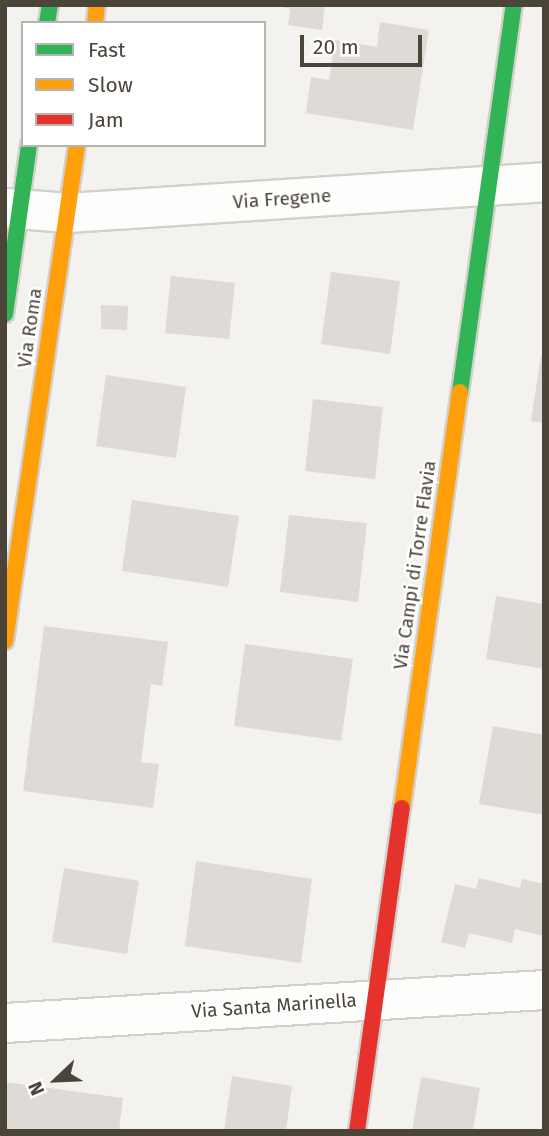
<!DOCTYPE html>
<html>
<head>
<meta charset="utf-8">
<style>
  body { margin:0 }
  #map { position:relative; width:549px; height:1136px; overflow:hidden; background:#f4f2ee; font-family:"Fira Sans",sans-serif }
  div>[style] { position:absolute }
  .building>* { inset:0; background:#dedbd6 }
  .roads { filter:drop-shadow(2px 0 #d2d0cb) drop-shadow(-2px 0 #d2d0cb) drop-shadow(0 2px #d2d0cb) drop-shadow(0 -2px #d2d0cb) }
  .street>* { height:38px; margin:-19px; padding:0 19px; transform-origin:19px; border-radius:19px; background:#fdfdfc }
  .fast>* { height:16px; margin:-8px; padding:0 8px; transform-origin:8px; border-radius:8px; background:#30b455 }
  .slow>* { height:16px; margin:-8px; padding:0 8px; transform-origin:8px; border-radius:8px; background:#ff9f0a }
  .jam>* { height:16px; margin:-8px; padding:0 8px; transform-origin:8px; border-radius:8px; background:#e5322d }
  span { translate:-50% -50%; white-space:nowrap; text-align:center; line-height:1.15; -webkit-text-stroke:5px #fff; paint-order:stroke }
  .street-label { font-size:19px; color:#4b4439 }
  .frame { position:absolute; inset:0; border:7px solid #4b4439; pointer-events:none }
  .legend { position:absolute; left:21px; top:21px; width:245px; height:126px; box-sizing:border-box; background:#fff; border:2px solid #b7b4b0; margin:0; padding:9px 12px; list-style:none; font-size:21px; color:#4b4439 }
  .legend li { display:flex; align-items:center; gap:14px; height:35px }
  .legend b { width:35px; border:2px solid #b7b4b0 }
  .north { position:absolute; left:21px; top:1045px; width:70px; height:70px; -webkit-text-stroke:5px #fff; paint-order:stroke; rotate:247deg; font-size:19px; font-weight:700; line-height:28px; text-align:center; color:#4b4439 }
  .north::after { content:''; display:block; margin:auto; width:24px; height:32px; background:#4b4439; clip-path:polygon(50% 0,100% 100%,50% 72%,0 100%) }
  .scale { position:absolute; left:300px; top:35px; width:122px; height:32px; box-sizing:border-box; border:4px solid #4b4439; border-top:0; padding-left:9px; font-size:21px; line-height:24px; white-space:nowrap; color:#4b4439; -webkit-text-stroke:5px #fff; paint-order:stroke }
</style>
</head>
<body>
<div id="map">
  <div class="building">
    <i style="clip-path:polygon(274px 5px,325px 5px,322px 30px,288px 25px,290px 9px)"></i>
    <i style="clip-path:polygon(380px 22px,429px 30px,413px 130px,306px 113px,311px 77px,329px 80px,335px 40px,377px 47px)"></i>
    <i style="clip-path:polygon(331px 272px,400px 281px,390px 354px,321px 344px)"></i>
    <i style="clip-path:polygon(171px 276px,235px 283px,229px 339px,165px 333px)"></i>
    <i style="clip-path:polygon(101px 305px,128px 306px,127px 330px,101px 329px)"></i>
    <i style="clip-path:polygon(541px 355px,544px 356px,544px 423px,531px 421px)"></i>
    <i style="clip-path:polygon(106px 375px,186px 387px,176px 458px,96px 446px)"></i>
    <i style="clip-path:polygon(313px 399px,383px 407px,375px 479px,305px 471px)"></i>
    <i style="clip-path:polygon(132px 500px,239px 516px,228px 587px,122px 571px)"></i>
    <i style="clip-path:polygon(289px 515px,367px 523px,358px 602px,280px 592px)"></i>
    <i style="clip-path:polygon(496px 596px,544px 604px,544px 669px,486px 659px)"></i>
    <i style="clip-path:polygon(44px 626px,168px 642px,162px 686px,151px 684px,141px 762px,159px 764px,153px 808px,23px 791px)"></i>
    <i style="clip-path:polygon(245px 644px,353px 659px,341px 741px,234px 726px)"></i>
    <i style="clip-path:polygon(493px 726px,544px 735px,544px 815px,479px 804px)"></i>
    <i style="clip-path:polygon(196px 861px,312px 879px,301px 963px,185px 946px)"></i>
    <i style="clip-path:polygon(64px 868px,139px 881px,127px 954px,52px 942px)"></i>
    <i style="clip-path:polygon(479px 878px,520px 888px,522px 879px,544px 884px,544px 936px,515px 929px,512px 943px,469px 933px,465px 948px,441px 942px,455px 884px,476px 889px)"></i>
    <i style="clip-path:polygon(232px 1076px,292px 1086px,286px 1131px,224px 1131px)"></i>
    <i style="clip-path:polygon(421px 1077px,480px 1088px,473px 1131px,412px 1131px)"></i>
    <i style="clip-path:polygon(5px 1082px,123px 1098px,119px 1131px,5px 1131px)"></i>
  </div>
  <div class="roads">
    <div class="street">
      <i style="left:5px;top:208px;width:63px;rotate:4.5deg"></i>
      <i style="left:68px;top:213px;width:477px;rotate:-3.7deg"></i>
      <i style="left:5px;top:1023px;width:540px;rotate:-3.5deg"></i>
    </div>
    <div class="fast">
      <i style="left:47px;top:23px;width:18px;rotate:-81deg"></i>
      <i style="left:5px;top:314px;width:171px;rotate:-81.9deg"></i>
      <i style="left:460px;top:392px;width:391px;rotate:-82.1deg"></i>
    </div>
    <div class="slow">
      <i style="left:95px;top:23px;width:18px;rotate:-84deg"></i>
      <i style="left:5px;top:641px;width:501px;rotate:-81.74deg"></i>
      <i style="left:402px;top:808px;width:420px;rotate:-82.1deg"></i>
    </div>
    <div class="jam">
      <i style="left:357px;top:1131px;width:326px;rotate:-82.1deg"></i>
    </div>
  </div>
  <div class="street-label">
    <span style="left:282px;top:199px;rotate:-4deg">Via Fregene</span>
    <span style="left:30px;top:328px;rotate:-82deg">Via Roma</span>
    <span style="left:415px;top:565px;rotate:-82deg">Via Campi di Torre Flavia</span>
    <span style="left:274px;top:1006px;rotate:-4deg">Via Santa Marinella</span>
  </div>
  <div class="frame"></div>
  <ul class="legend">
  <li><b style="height:9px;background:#30b455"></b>Fast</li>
  <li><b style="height:9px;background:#ff9f0a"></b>Slow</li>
  <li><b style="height:9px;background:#e5322d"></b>Jam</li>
  </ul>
  <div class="north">N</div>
  <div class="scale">20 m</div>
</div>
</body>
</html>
